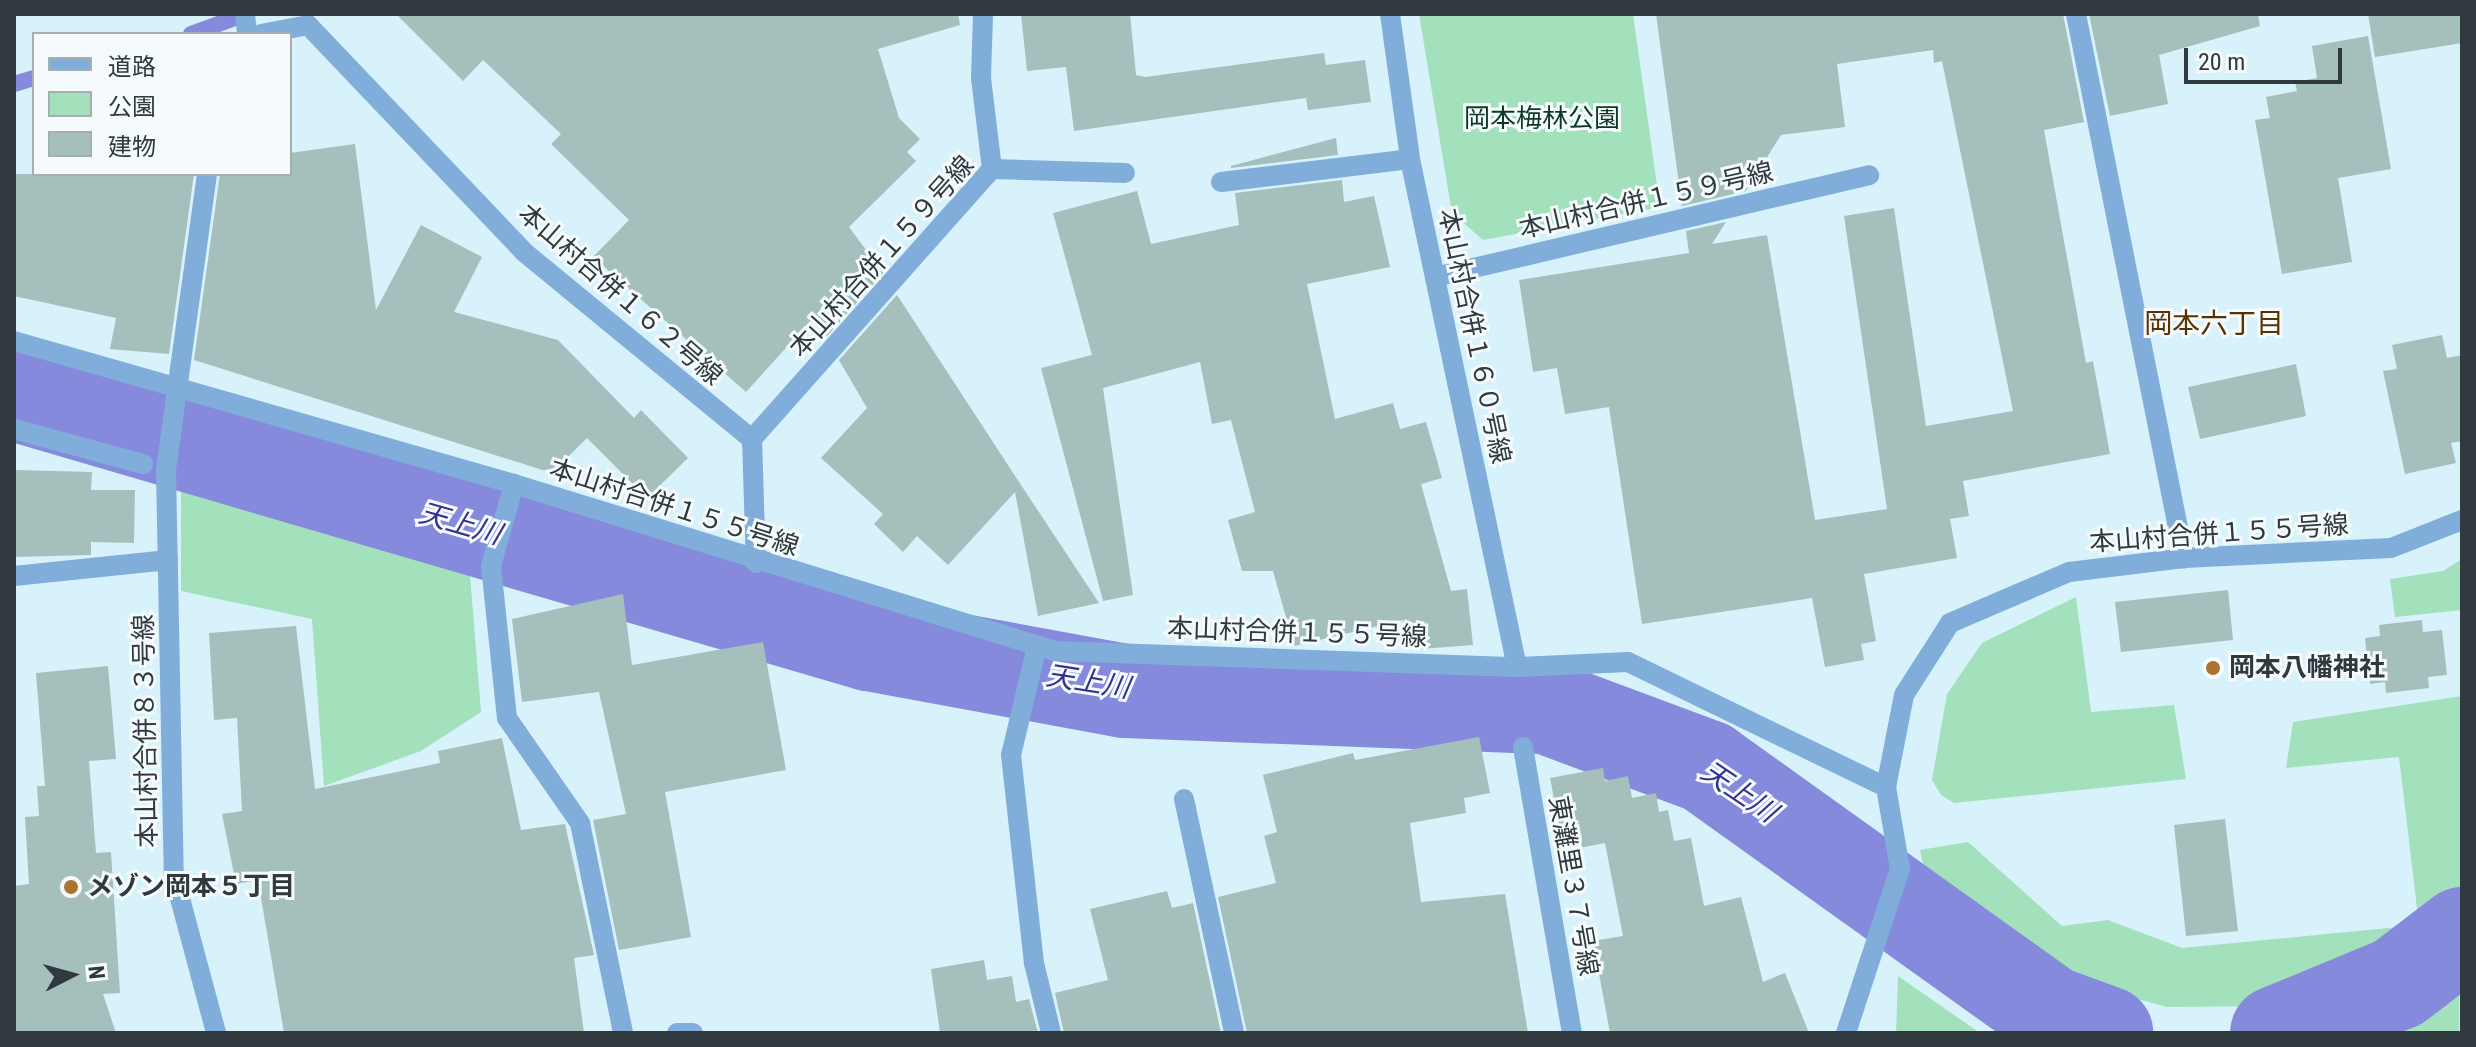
<!DOCTYPE html>
<html>
<head>
<meta charset="utf-8">
<style>
  body { margin:0 }
  #map { position:relative; width:2476px; height:1047px; overflow:hidden; background:#d7f2fa; font-family:"Roboto Condensed","Noto Sans JP",sans-serif }
  div>[style] { position:absolute }
  .green>* { inset:0; background:#a3e0bc }
  .stream>* { height:16px; margin:-8px; padding:0 8px; transform-origin:8px; border-radius:8px; background:#858adc }
  .river>* { height:94px; margin:-47px; padding:0 47px; transform-origin:47px; border-radius:47px; background:#858adc }
  .building>* { inset:0; background:#a4bfbc }
  .street>* { height:20px; margin:-10px; padding:0 10px; transform-origin:10px; border-radius:10px; background:#81addb }
  .dots>* { width:22px; height:22px; translate:-50% -50%; box-sizing:border-box; border:4px solid #f5fbfc; border-radius:50% }
  span { translate:-50% -50%; white-space:nowrap; text-align:center; line-height:1.15; -webkit-text-stroke:6px #f5fbfc; paint-order:stroke }
  .park-label { font-size:26px; color:#0d3823 }
  .street-label { font-size:26px; color:#303a3e }
  .poi-label { font-size:26px; color:#303a3e; font-weight:700 }
  .left { translate:0 -50%; text-align:left }
  .neighbourhood-label { font-size:28px; color:#583300 }
  .water-label { font-size:28px; color:#383090; font-style:italic }
  .frame { position:absolute; inset:0; border:16px solid #303a3e; pointer-events:none }
  .legend { position:absolute; left:32px; top:32px; width:260px; height:144px; box-sizing:border-box; background:#f5fbfc; border:2px solid #a6aeb0; margin:0; padding:10px 14px; list-style:none; font-size:24px; color:#303a3e }
  .legend li { display:flex; align-items:center; gap:16px; height:40px }
  .legend b { width:40px; border:2px solid #a6aeb0 }
  .north { position:absolute; left:32px; top:935px; width:80px; height:80px; -webkit-text-stroke:6px #f5fbfc; paint-order:stroke; rotate:84deg; font-size:22px; font-weight:700; line-height:32px; text-align:center; color:#303a3e }
  .north::after { content:''; display:block; margin:auto; width:28px; height:36px; background:#303a3e; clip-path:polygon(50% 0,100% 100%,50% 72%,0 100%) }
  .scale { position:absolute; left:2184px; top:48px; width:158px; height:36px; box-sizing:border-box; border:4px solid #303a3e; border-top:0; padding-left:10px; font-size:24px; line-height:28px; white-space:nowrap; color:#303a3e; -webkit-text-stroke:6px #f5fbfc; paint-order:stroke }
</style>
</head>
<body>
<div id="map">
  <div class="green">
    <i style="clip-path:polygon(1419px 14px,1633px 14px,1660px 207px,1483px 240px,1452px 213px)"></i>
    <i style="clip-path:polygon(181px 475px,469px 562px,481px 712px,421px 751px,324px 786px,312px 619px,181px 591px)"></i>
    <i style="clip-path:polygon(2462px 559px,2462px 610px,2395px 617px,2390px 579px,2443px 571px)"></i>
    <i style="clip-path:polygon(2076px 597px,2091px 712px,2174px 705px,2186px 779px,1954px 803px,1941px 795px,1932px 780px,1947px 694px,1982px 643px)"></i>
    <i style="clip-path:polygon(2462px 696px,2459px 1033px,2342px 1033px,2349px 1024px,2301px 1006px,2167px 1007px,2030px 970px,1932px 908px,1920px 850px,1968px 842px,2062px 926px,2108px 920px,2182px 948px,2419px 925px,2399px 757px,2286px 768px,2293px 722px)"></i>
    <i style="clip-path:polygon(1898px 976px,1980px 1033px,1896px 1033px)"></i>
  </div>
  <div class="stream">
    <i style="left:191px;top:34px;width:59px;rotate:-20deg"></i>
    <i style="left:14px;top:84px;width:21px;rotate:-17deg"></i>
  </div>
  <div class="river">
    <i style="left:14px;top:394px;width:891px;rotate:16.3deg"></i>
    <i style="left:869px;top:644px;width:260px;rotate:10.4deg"></i>
    <i style="left:1125px;top:691px;width:421px;rotate:2.2deg"></i>
    <i style="left:1546px;top:707px;width:172px;rotate:20.4deg"></i>
    <i style="left:1707px;top:767px;width:423px;rotate:35.6deg"></i>
    <i style="left:2051px;top:1013px;width:59px;rotate:20deg"></i>
    <i style="left:2277px;top:1033px;width:131px;rotate:-22.5deg"></i>
    <i style="left:2398px;top:983px;width:81px;rotate:-37.4deg"></i>
  </div>
  <div class="building">
    <i style="clip-path:polygon(396px 14px,958px 14px,960px 25px,878px 49px,899px 118px,920px 139px,907px 152px,916px 161px,849px 227px,883px 273px,826px 337px,814px 317px,746px 392px,593px 257px,629px 220px,551px 144px,561px 134px,483px 60px,463px 81px)"></i>
    <i style="clip-path:polygon(1021px 14px,1130px 14px,1136px 75px,1145px 77px,1324px 53px,1326px 65px,1365px 60px,1371px 102px,1308px 110px,1306px 98px,1074px 131px,1066px 67px,1027px 71px)"></i>
    <i style="clip-path:polygon(1656px 14px,2063px 14px,2084px 122px,2044px 130px,2086px 363px,2093px 361px,2110px 454px,1963px 481px,1969px 516px,1950px 519px,1957px 558px,1864px 574px,1876px 641px,1861px 644px,1864px 660px,1825px 667px,1812px 598px,1642px 624px,1609px 407px,1565px 414px,1557px 368px,1533px 372px,1519px 280px,1689px 253px,1686px 231px,1726px 222px,1712px 244px,1767px 235px,1815px 520px,1887px 509px,1844px 216px,1894px 208px,1926px 426px,2013px 411px,1942px 61px,1934px 63px,1933px 50px,1837px 64px,1845px 127px,1781px 135px,1746px 191px,1682px 206px)"></i>
    <i style="clip-path:polygon(2089px 14px,2258px 14px,2260px 26px,2159px 55px,2168px 104px,2110px 116px)"></i>
    <i style="clip-path:polygon(2368px 14px,2462px 14px,2462px 43px,2375px 57px)"></i>
    <i style="clip-path:polygon(2368px 36px,2391px 169px,2338px 178px,2352px 262px,2282px 274px,2255px 120px,2270px 118px,2266px 97px,2297px 91px,2295px 82px,2317px 78px,2312px 46px)"></i>
    <i style="clip-path:polygon(1336px 138px,1338px 155px,1231px 168px,1231px 166px)"></i>
    <i style="clip-path:polygon(355px 144px,376px 310px,421px 225px,482px 257px,454px 312px,558px 340px,634px 418px,641px 410px,688px 458px,647px 498px,587px 438px,552px 473px,194px 360px,220px 174px,290px 174px,290px 153px)"></i>
    <i style="clip-path:polygon(14px 174px,194px 174px,169px 354px,110px 349px,116px 318px,14px 296px)"></i>
    <i style="clip-path:polygon(1342px 180px,1344px 202px,1374px 196px,1390px 267px,1307px 284px,1335px 419px,1393px 403px,1400px 429px,1426px 422px,1442px 478px,1421px 484px,1451px 591px,1467px 589px,1473px 645px,1407px 650px,1403px 620px,1294px 646px,1273px 571px,1242px 571px,1228px 520px,1255px 512px,1231px 420px,1212px 424px,1200px 362px,1103px 388px,1133px 595px,1103px 601px,1041px 368px,1092px 355px,1053px 213px,1137px 191px,1151px 244px,1239px 225px,1235px 193px)"></i>
    <i style="clip-path:polygon(897px 295px,1021px 485px,1099px 603px,1038px 616px,1015px 492px,948px 565px,917px 536px,903px 552px,874px 524px,883px 514px,821px 458px,867px 408px,839px 360px)"></i>
    <i style="clip-path:polygon(2442px 335px,2447px 358px,2462px 355px,2462px 441px,2451px 443px,2456px 463px,2405px 474px,2383px 371px,2397px 369px,2392px 345px)"></i>
    <i style="clip-path:polygon(2296px 364px,2306px 416px,2200px 439px,2188px 387px)"></i>
    <i style="clip-path:polygon(14px 470px,92px 472px,91px 490px,135px 490px,134px 543px,91px 542px,91px 555px,14px 557px)"></i>
    <i style="clip-path:polygon(2228px 590px,2233px 640px,2121px 652px,2115px 602px)"></i>
    <i style="clip-path:polygon(623px 594px,632px 665px,763px 642px,786px 770px,665px 792px,691px 937px,619px 950px,593px 820px,626px 814px,599px 692px,522px 702px,512px 619px)"></i>
    <i style="clip-path:polygon(2422px 620px,2423px 632px,2442px 630px,2447px 675px,2428px 677px,2429px 688px,2386px 693px,2385px 682px,2370px 684px,2365px 638px,2380px 636px,2379px 625px)"></i>
    <i style="clip-path:polygon(296px 626px,315px 789px,440px 763px,438px 751px,502px 738px,521px 830px,565px 824px,594px 955px,574px 958px,584px 1033px,284px 1033px,258px 880px,236px 884px,222px 814px,242px 811px,237px 718px,214px 720px,209px 633px)"></i>
    <i style="clip-path:polygon(108px 666px,116px 759px,89px 761px,96px 853px,111px 852px,120px 993px,103px 994px,116px 1033px,14px 1033px,14px 886px,29px 884px,25px 817px,39px 816px,37px 786px,45px 786px,36px 673px)"></i>
    <i style="clip-path:polygon(1479px 737px,1490px 793px,1464px 798px,1466px 813px,1410px 823px,1421px 902px,1505px 894px,1528px 1033px,1247px 1033px,1218px 897px,1276px 883px,1264px 836px,1277px 832px,1263px 775px,1353px 753px,1355px 760px)"></i>
    <i style="clip-path:polygon(1603px 768px,1605px 781px,1628px 776px,1632px 798px,1656px 793px,1659px 812px,1668px 810px,1674px 841px,1691px 838px,1704px 906px,1741px 897px,1763px 982px,1785px 973px,1809px 1033px,1610px 1033px,1593px 941px,1623px 936px,1605px 843px,1564px 851px,1550px 778px)"></i>
    <i style="clip-path:polygon(2225px 819px,2238px 931px,2186px 936px,2174px 825px)"></i>
    <i style="clip-path:polygon(1167px 891px,1172px 908px,1193px 903px,1221px 1033px,1064px 1033px,1055px 993px,1108px 980px,1090px 909px)"></i>
    <i style="clip-path:polygon(984px 960px,987px 980px,1012px 976px,1016px 1002px,1029px 999px,1038px 1033px,940px 1033px,931px 969px)"></i>
  </div>
  <div class="street">
    <i style="left:245px;top:14px;width:20px;rotate:84deg"></i>
    <i style="left:983px;top:14px;width:64px;rotate:91.8deg"></i>
    <i style="left:981px;top:78px;width:92px;rotate:83.1deg"></i>
    <i style="left:1390px;top:14px;width:146px;rotate:82.1deg"></i>
    <i style="left:1410px;top:159px;width:519px;rotate:78.11deg"></i>
    <i style="left:2076px;top:14px;width:555px;rotate:78.77deg"></i>
    <i style="left:261px;top:34px;width:48px;rotate:-10.8deg"></i>
    <i style="left:308px;top:25px;width:313px;rotate:46.4deg"></i>
    <i style="left:524px;top:252px;width:295px;rotate:39.4deg"></i>
    <i style="left:752px;top:439px;width:124px;rotate:88.2deg"></i>
    <i style="left:992px;top:169px;width:133px;rotate:1.7deg"></i>
    <i style="left:207px;top:174px;width:299px;rotate:97.9deg"></i>
    <i style="left:166px;top:470px;width:406px;rotate:88.9deg"></i>
    <i style="left:174px;top:876px;width:163px;rotate:75deg"></i>
    <i style="left:1221px;top:182px;width:190px;rotate:-6.9deg"></i>
    <i style="left:1435px;top:277px;width:446px;rotate:-13.2deg"></i>
    <i style="left:14px;top:341px;width:520px;rotate:15.96deg"></i>
    <i style="left:514px;top:484px;width:566px;rotate:17.15deg"></i>
    <i style="left:1055px;top:651px;width:462px;rotate:2deg"></i>
    <i style="left:1517px;top:667px;width:111px;rotate:-2.6deg"></i>
    <i style="left:1628px;top:662px;width:287px;rotate:25.9deg"></i>
    <i style="left:14px;top:429px;width:134px;rotate:15.2deg"></i>
    <i style="left:752px;top:439px;width:361px;rotate:-48.4deg"></i>
    <i style="left:514px;top:484px;width:85px;rotate:105.7deg"></i>
    <i style="left:491px;top:566px;width:153px;rotate:84deg"></i>
    <i style="left:507px;top:718px;width:128px;rotate:55.2deg"></i>
    <i style="left:580px;top:823px;width:214px;rotate:78.4deg"></i>
    <i style="left:14px;top:576px;width:155px;rotate:-5.9deg"></i>
    <i style="left:1037px;top:646px;width:112px;rotate:103.4deg"></i>
    <i style="left:1011px;top:755px;width:209px;rotate:83.7deg"></i>
    <i style="left:1034px;top:963px;width:72px;rotate:76.3deg"></i>
    <i style="left:1523px;top:747px;width:290px;rotate:80.3deg"></i>
    <i style="left:1184px;top:799px;width:239px;rotate:77.9deg"></i>
    <i style="left:677px;top:1033px;width:16px"></i>
    <i style="left:1846px;top:1033px;width:173px;rotate:-71.8deg"></i>
    <i style="left:1900px;top:869px;width:83px;rotate:-99.7deg"></i>
    <i style="left:1886px;top:787px;width:94px;rotate:-78.9deg"></i>
    <i style="left:1904px;top:695px;width:85px;rotate:-57.4deg"></i>
    <i style="left:1950px;top:623px;width:129px;rotate:-23.2deg"></i>
    <i style="left:2069px;top:572px;width:116px;rotate:-6.9deg"></i>
    <i style="left:2184px;top:558px;width:207px;rotate:-2.8deg"></i>
    <i style="left:2391px;top:548px;width:76px;rotate:-21.5deg"></i>
  </div>
  <div class="dots">
    <i style="left:2213px;top:668px;background:#ab7230"></i>
    <i style="left:71px;top:887px;background:#ab7230"></i>
  </div>
  <div class="park-label">
    <span style="left:1542px;top:119px">岡本梅林公園</span>
  </div>
  <div class="street-label">
    <span style="left:1646px;top:201px;rotate:-13deg">本山村合併１５９号線</span>
    <span style="left:882px;top:257px;rotate:-48deg">本山村合併１５９号線</span>
    <span style="left:620px;top:295px;rotate:41deg">本山村合併１６２号線</span>
    <span style="left:1474px;top:336px;rotate:78deg">本山村合併１６０号線</span>
    <span style="left:674px;top:508px;rotate:18deg">本山村合併１５５号線</span>
    <span style="left:2219px;top:534px;rotate:-4deg">本山村合併１５５号線</span>
    <span style="left:1297px;top:633px;rotate:2deg">本山村合併１５５号線</span>
    <span style="left:146px;top:731px;rotate:-91deg">本山村合併８３号線</span>
    <span style="left:1573px;top:886px;rotate:80deg">東灘里３７号線</span>
  </div>
  <div class="poi-label">
    <span class="left" style="left:2229px;top:668px">岡本八幡神社</span>
    <span class="left" style="left:87px;top:887px">メゾン岡本５丁目</span>
  </div>
  <div class="neighbourhood-label">
    <span style="left:2214px;top:324px">岡本六丁目</span>
  </div>
  <div class="water-label">
    <span style="left:460px;top:524px;rotate:16deg">天上川</span>
    <span style="left:1088px;top:682px;rotate:9deg">天上川</span>
    <span style="left:1739px;top:792px;rotate:34deg">天上川</span>
  </div>
  <div class="frame"></div>
  <ul class="legend">
  <li><b style="height:10px;background:#81addb"></b>道路</li>
  <li><b style="height:22px;background:#a3e0bc"></b>公園</li>
  <li><b style="height:22px;background:#a4bfbc"></b>建物</li>
  </ul>
  <div class="north">N</div>
  <div class="scale">20 m</div>
</div>
</body>
</html>
